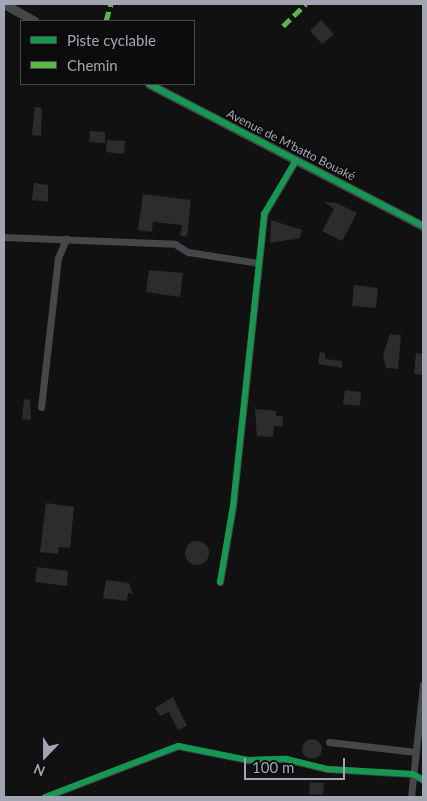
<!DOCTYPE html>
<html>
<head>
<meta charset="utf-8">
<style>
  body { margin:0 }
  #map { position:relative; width:427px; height:801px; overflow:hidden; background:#111112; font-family:Lato,sans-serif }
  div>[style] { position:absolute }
  .building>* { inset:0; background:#2c2c2d }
  .round { border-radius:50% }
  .minor>* { height:7px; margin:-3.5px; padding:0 3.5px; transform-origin:3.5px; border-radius:3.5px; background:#46474a }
  .tertiary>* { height:9px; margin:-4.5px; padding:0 4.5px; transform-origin:4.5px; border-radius:4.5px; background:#46474a }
  .quiet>* { height:5px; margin-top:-2.5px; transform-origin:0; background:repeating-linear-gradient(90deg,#58b947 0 10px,transparent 0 15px) }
  .cycleway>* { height:6px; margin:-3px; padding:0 3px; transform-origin:3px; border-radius:3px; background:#139951 }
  span { translate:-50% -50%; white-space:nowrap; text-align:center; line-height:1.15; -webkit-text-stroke:4.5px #0c0c0d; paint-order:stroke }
  .street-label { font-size:12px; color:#a3a6b2 }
  .frame { position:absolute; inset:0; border:5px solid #a3a6b2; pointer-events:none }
  .legend { position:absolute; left:20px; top:20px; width:175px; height:65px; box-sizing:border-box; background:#0c0c0d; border:1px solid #484a4f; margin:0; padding:6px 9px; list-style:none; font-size:15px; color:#a3a6b2 }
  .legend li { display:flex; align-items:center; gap:10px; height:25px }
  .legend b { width:25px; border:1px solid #484a4f }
  .north { position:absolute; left:20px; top:731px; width:50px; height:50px; -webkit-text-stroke:4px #0c0c0d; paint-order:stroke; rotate:202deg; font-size:14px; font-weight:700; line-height:20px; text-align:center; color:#a3a6b2 }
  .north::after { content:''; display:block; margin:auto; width:18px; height:22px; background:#a3a6b2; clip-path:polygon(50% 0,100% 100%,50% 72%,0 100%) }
  .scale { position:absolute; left:244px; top:758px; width:101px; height:22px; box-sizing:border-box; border:2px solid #a3a6b2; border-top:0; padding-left:6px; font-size:15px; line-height:18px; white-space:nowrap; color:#a3a6b2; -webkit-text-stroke:4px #0c0c0d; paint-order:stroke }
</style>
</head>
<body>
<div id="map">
  <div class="building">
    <i style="clip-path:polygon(321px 20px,334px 34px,322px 44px,310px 31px)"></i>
    <i style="clip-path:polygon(35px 107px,42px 108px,41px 136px,32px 135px)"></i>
    <i style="clip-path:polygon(90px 131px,105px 132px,105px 143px,89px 142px)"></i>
    <i style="clip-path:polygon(107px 140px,125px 141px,124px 154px,106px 152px)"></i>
    <i style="clip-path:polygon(34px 183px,48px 185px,48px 202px,32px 200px)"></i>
    <i style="clip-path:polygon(143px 194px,191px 200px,187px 237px,180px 236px,182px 225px,153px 222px,152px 232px,138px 230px)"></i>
    <i style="clip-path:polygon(324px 202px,337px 203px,357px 213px,342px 241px,322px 231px,334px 209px)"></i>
    <i style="clip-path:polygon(271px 220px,302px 230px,300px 238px,270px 243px)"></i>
    <i style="clip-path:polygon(149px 270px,183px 273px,180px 297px,146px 292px)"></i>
    <i style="clip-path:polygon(354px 285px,378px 288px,376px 308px,352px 306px)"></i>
    <i style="clip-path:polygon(390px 334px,401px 335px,398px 369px,386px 368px,383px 355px)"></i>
    <i style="clip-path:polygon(320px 352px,325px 353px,325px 359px,342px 361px,342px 368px,318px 364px)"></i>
    <i style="clip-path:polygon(416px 353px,423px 354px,423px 375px,414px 374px)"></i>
    <i style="clip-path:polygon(345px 390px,361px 392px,360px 406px,343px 404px)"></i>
    <i style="clip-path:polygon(24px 399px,30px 400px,31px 420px,22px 419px)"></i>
    <i style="clip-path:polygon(255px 409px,276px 411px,276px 416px,283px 416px,282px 427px,274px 426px,273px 437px,257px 436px)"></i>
    <i style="clip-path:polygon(46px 503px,74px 507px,70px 548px,59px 547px,58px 554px,40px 552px)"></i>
    <i class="round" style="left:185px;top:541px;width:24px;height:24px"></i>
    <i style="clip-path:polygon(37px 567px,68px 571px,67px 586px,35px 582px)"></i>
    <i style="clip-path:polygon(106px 580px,129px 583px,133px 594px,128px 593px,127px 601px,103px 598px)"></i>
    <i style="clip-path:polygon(173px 697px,187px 726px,178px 730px,169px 712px,160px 716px,155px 708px)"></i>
    <i class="round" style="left:302px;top:739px;width:20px;height:20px"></i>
    <i style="clip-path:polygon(310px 782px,324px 783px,323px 795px,309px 794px)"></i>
  </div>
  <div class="minor">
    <i style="left:4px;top:237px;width:171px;rotate:2.3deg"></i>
    <i style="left:175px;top:244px;width:15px;rotate:32deg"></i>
    <i style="left:188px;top:252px;width:71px;rotate:8.9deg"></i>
    <i style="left:41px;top:407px;width:150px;rotate:-83.5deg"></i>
    <i style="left:58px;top:258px;width:21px;rotate:-67deg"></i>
    <i style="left:220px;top:582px;width:77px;rotate:-80.3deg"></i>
    <i style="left:233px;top:506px;width:294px;rotate:-83.9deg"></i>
    <i style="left:264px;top:214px;width:63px;rotate:-59.3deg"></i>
    <i style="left:329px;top:742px;width:87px;rotate:6.6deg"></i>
    <i style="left:45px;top:797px;width:142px;rotate:-21deg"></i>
    <i style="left:178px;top:746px;width:71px;rotate:11.3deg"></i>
    <i style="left:248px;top:760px;width:38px;rotate:-2deg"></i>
    <i style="left:286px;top:759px;width:42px;rotate:13.7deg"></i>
    <i style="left:327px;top:769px;width:86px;rotate:3.3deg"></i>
    <i style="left:413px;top:774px;width:12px;rotate:31deg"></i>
    <i style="left:411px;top:797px;width:113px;rotate:-83.9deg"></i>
  </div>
  <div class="tertiary">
    <i style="left:4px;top:4px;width:35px;rotate:29deg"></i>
    <i style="left:149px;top:84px;width:309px;rotate:27.4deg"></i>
  </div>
  <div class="quiet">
    <i style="left:106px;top:21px;width:18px;rotate:-74deg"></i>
    <i style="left:283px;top:26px;width:32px;rotate:-44deg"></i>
  </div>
  <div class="cycleway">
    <i style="left:149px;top:84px;width:309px;rotate:27.4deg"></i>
    <i style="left:220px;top:582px;width:77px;rotate:-80.3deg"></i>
    <i style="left:233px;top:506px;width:294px;rotate:-83.9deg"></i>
    <i style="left:264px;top:214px;width:63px;rotate:-59.3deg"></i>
    <i style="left:45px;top:797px;width:142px;rotate:-21deg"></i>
    <i style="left:178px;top:746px;width:71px;rotate:11.3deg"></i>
    <i style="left:248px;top:760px;width:38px;rotate:-2deg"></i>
    <i style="left:286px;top:759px;width:42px;rotate:13.7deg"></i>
    <i style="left:327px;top:769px;width:86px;rotate:3.3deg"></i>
    <i style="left:413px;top:774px;width:12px;rotate:31deg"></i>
  </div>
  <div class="street-label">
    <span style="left:291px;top:145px;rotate:27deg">Avenue de M'batto Bouaké</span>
  </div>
  <div class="frame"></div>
  <ul class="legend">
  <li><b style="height:6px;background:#139951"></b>Piste cyclable</li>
  <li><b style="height:6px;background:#58b947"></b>Chemin</li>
  </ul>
  <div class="north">N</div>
  <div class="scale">100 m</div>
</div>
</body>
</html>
